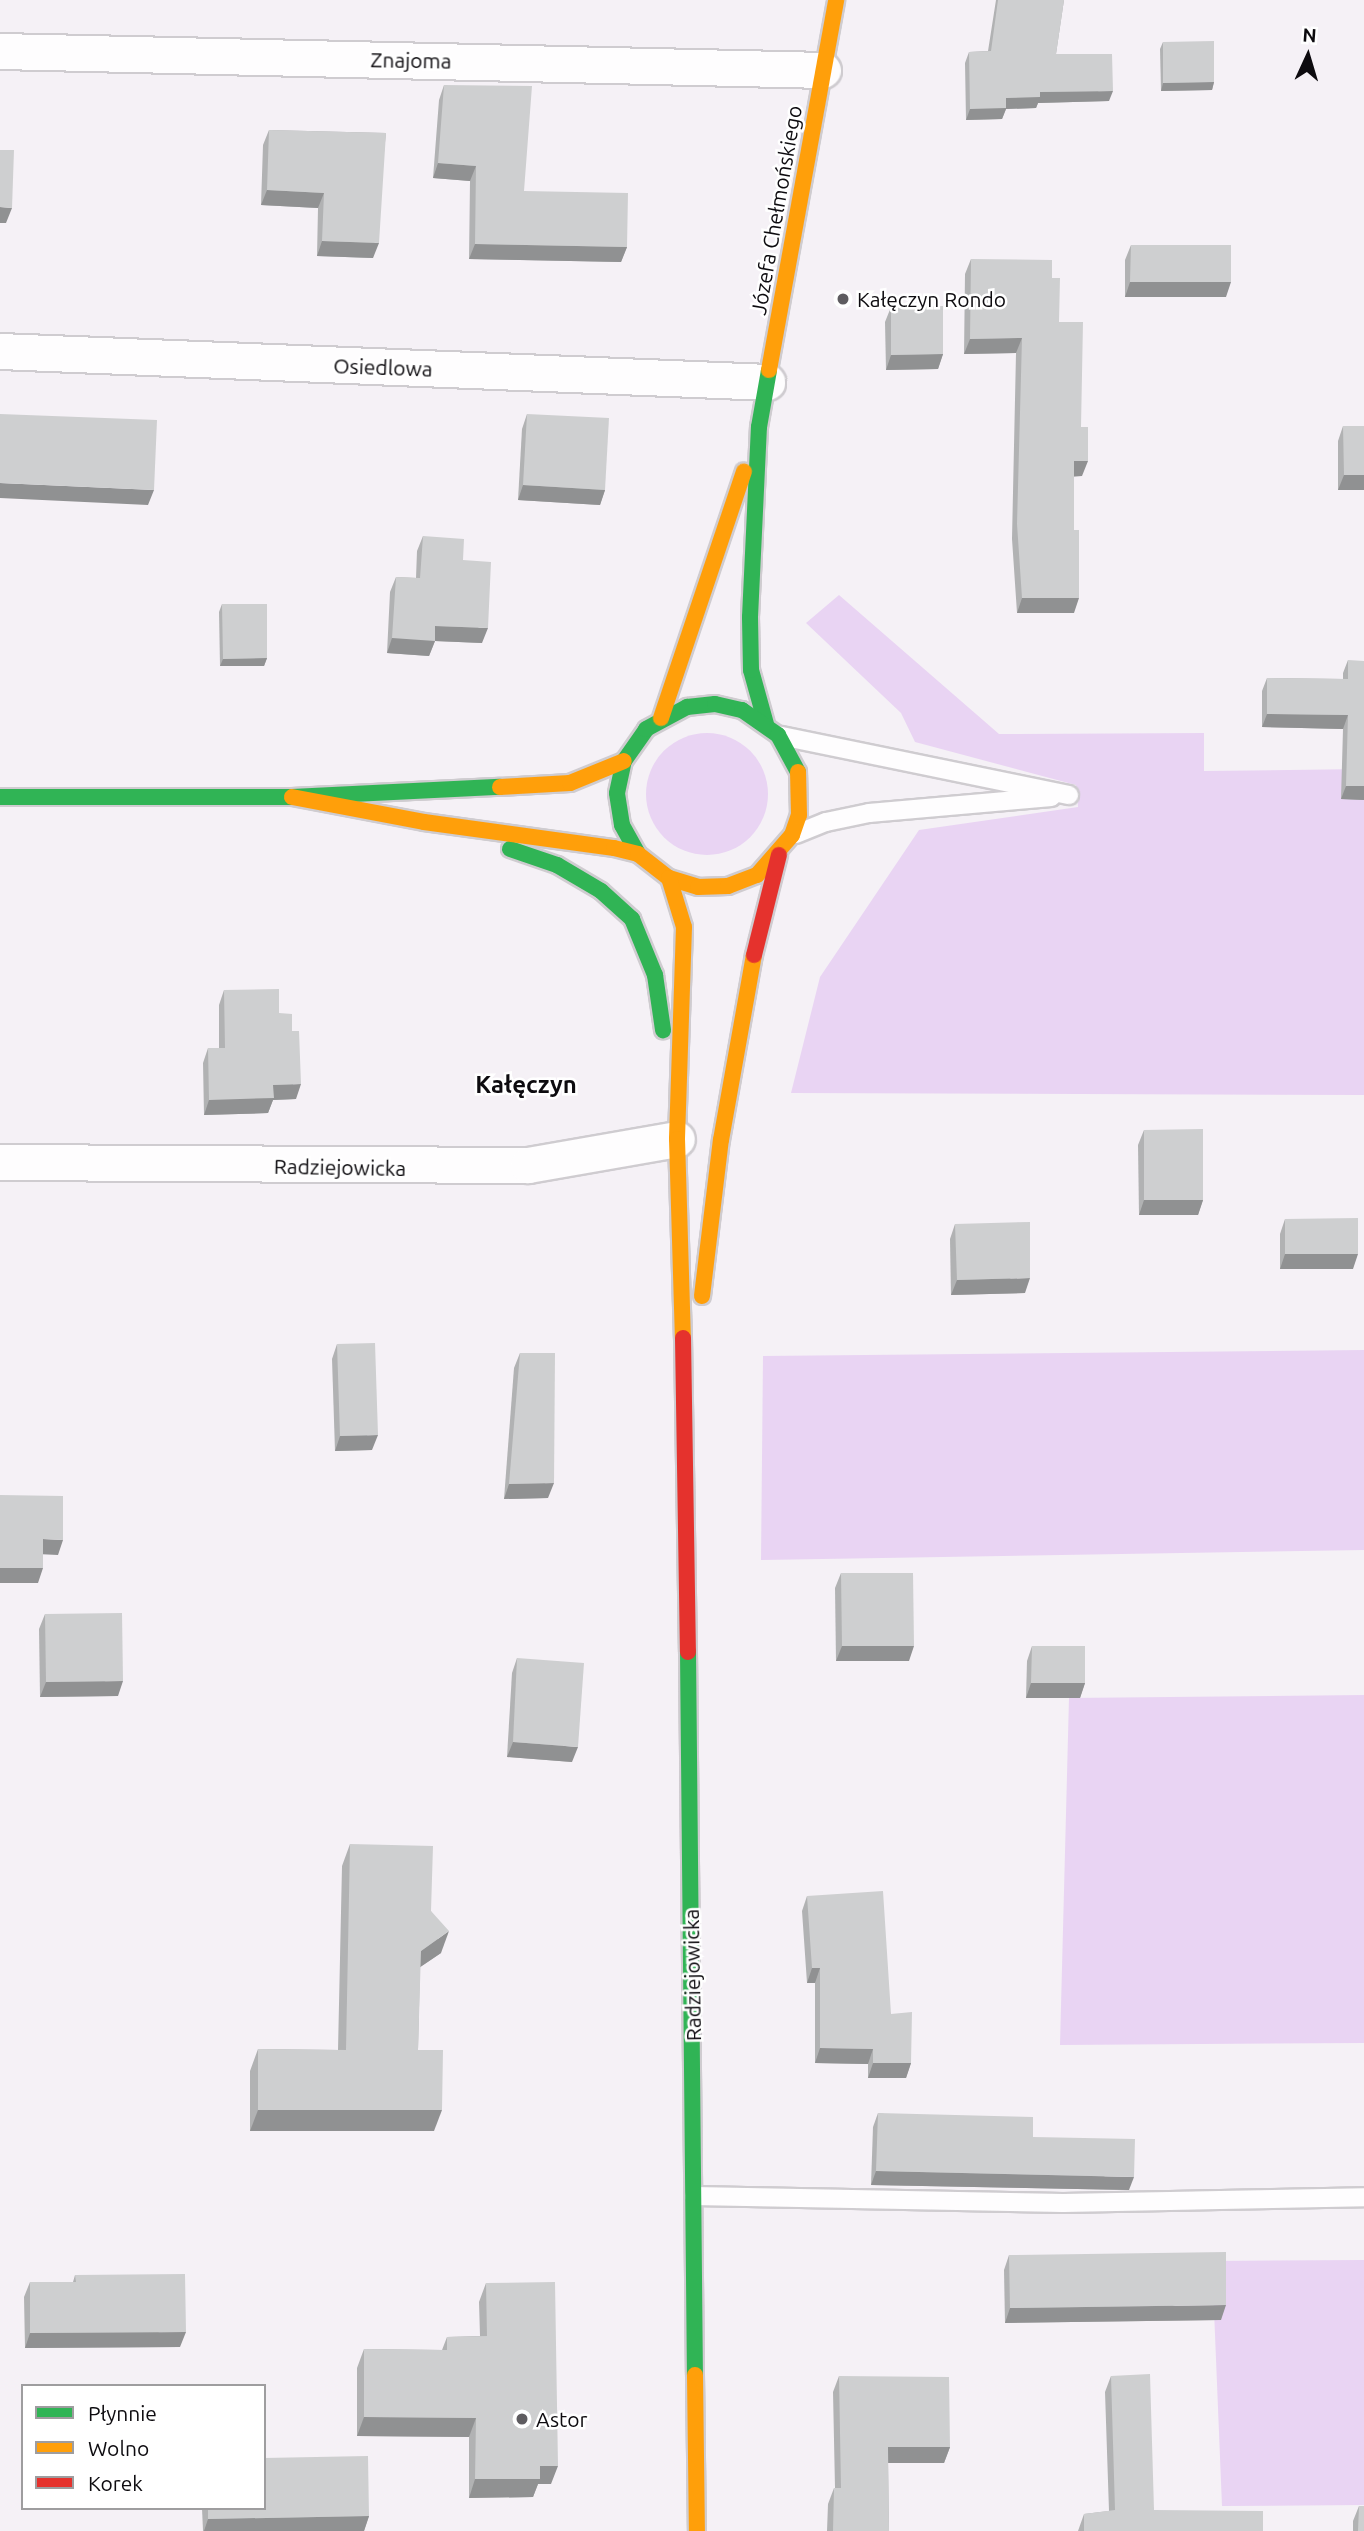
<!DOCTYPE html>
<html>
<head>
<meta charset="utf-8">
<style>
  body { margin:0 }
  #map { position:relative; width:1364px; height:2531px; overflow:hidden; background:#f5f1f6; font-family:Ubuntu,sans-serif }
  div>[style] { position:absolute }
  .green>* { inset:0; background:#e9d4f3 }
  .round { border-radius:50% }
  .roads { filter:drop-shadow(2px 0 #cfccd0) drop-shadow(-2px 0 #cfccd0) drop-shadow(0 2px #cfccd0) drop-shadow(0 -2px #cfccd0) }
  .lane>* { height:18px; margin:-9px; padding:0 9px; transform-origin:9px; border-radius:9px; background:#fefdfe }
  .street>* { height:35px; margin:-17.5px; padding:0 17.5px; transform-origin:17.5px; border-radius:17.5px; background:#fefdfe }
  .fast>* { height:16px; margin:-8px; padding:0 8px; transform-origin:8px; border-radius:8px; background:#30b455 }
  .slow>* { height:16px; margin:-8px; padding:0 8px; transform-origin:8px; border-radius:8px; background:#ff9f0a }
  .jam>* { height:16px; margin:-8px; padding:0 8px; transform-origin:8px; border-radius:8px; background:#e5322d }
  .wall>* { inset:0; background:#b1b2b3 }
  .shaded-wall>* { inset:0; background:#909192 }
  .building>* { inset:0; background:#cecfd0 }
  .dots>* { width:19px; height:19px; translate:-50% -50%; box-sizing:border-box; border:4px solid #fff; border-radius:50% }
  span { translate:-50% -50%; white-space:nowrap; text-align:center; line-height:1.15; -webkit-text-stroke:5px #fff; paint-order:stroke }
  .street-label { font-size:21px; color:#0d0b0f }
  .poi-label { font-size:21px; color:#0d0b0f }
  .left { translate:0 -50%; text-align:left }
  .quarter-label { font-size:24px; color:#0d0b0f; font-weight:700 }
  .legend { position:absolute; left:21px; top:2384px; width:245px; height:126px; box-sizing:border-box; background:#fff; border:2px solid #9e9d9f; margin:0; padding:9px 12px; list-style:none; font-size:21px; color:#0d0b0f }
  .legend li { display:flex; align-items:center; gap:14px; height:35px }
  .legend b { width:35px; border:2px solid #9e9d9f }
  .north { position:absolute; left:1273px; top:21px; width:70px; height:70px; -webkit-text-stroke:5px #fff; paint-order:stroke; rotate:4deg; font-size:19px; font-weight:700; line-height:28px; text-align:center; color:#0d0b0f }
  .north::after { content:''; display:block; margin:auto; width:24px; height:32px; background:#0d0b0f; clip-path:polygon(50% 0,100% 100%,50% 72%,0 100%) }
</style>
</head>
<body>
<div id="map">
  <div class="green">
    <i style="clip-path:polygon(839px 595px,999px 734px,1204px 733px,1204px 771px,1364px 769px,1364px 1095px,791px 1093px,820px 977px,919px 830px,1078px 807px,1076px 785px,915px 742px,901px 713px,806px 623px)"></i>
    <i class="round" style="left:646px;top:733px;width:122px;height:122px"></i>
    <i style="clip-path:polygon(1364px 1350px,1364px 1550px,761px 1560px,763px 1356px)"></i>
    <i style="clip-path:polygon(1364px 1695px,1364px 2043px,1060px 2045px,1069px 1698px)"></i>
    <i style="clip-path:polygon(1364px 2260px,1364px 2505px,1222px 2506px,1212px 2261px)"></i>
  </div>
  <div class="roads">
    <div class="lane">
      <i style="left:781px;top:736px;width:294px;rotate:11.6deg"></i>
      <i style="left:796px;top:834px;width:32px;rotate:-22deg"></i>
      <i style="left:826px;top:822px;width:44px;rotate:-11.8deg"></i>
      <i style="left:869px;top:813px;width:183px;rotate:-5deg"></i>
      <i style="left:694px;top:2196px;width:369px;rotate:1.1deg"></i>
      <i style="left:1063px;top:2203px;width:301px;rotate:-1.1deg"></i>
    </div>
    <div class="street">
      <i style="left:0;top:51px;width:823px;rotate:1.32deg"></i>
      <i style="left:0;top:351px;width:768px;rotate:2.31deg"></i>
      <i style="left:0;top:1162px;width:528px;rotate:0.33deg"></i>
      <i style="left:528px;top:1165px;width:151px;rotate:-9.9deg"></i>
    </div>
    <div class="fast">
      <i style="left:766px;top:724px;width:56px;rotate:-105.5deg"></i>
      <i style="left:751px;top:670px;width:53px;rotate:-91.1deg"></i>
      <i style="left:750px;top:617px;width:190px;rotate:-87.3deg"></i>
      <i style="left:759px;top:427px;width:58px;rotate:-80deg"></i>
      <i style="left:0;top:797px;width:292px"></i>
      <i style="left:292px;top:797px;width:208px;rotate:-2.8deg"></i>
      <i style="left:510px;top:849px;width:50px;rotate:18.8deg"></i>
      <i style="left:557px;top:865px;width:51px;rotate:30.6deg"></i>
      <i style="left:601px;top:891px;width:42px;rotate:42.1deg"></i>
      <i style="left:632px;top:919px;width:61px;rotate:67.7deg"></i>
      <i style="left:655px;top:975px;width:56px;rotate:81.7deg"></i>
      <i style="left:638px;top:854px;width:33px;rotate:-119deg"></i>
      <i style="left:622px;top:825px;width:32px;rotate:-99deg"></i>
      <i style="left:617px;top:793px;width:33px;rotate:-78deg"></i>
      <i style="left:624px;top:761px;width:39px;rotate:-55deg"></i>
      <i style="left:646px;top:729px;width:47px;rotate:-28.2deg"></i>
      <i style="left:687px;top:707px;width:28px;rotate:-6deg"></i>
      <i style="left:715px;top:704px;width:28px;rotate:13deg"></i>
      <i style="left:742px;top:710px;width:44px;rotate:34.8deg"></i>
      <i style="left:778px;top:735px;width:42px;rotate:61.6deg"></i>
      <i style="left:688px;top:1652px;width:723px;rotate:89.45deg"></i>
    </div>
    <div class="slow">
      <i style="left:769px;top:370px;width:376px;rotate:-79.7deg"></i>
      <i style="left:661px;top:718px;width:260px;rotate:-71.4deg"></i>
      <i style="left:500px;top:787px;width:70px;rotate:-3.3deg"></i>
      <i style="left:570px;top:783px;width:58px;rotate:-22.2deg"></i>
      <i style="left:292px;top:797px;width:134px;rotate:10.7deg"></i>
      <i style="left:424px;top:822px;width:192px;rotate:7.8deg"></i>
      <i style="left:614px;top:848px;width:25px;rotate:14deg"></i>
      <i style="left:638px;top:854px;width:39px;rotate:38deg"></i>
      <i style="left:669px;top:878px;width:30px;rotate:17deg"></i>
      <i style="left:698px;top:887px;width:30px;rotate:-2deg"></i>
      <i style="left:728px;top:886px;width:31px;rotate:-21deg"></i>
      <i style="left:757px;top:875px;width:53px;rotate:-48.8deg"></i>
      <i style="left:792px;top:835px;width:21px;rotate:-71deg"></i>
      <i style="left:799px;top:815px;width:43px;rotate:-91.3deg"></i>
      <i style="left:669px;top:878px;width:51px;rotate:73deg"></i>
      <i style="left:684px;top:927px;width:212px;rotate:91.9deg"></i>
      <i style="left:677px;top:1139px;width:199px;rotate:88.3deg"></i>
      <i style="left:702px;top:1296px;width:157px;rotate:-83.1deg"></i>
      <i style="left:721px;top:1140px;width:188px;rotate:-79.9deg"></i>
      <i style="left:695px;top:2375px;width:156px;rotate:89.3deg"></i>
    </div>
    <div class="jam">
      <i style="left:754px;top:955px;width:103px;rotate:-76deg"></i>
      <i style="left:683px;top:1338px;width:314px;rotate:89.1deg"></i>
    </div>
  </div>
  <div class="wall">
    <i style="clip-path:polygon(996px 0,1064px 0,1056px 54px,1109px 101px,1038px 103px,1036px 108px,1006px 109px,1002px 119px,966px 120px,965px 63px,969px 52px,988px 51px)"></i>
    <i style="clip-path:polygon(1163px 42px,1214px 82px,1212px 90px,1161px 91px,1160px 49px)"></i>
    <i style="clip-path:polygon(444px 85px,524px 191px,627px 247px,621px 262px,469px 259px,470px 181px,433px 178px,439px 100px)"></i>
    <i style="clip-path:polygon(269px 130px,386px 133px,373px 258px,317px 256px,318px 208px,261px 205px,263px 145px)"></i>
    <i style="clip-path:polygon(1131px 245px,1226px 297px,1125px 297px,1125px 260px)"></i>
    <i style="clip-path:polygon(971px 259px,1052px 278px,1059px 322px,1081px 427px,1082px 476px,1074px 476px,1074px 613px,1017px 613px,1012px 539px,1016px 353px,964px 354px,965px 274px)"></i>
    <i style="clip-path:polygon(891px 307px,943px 354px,938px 369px,886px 370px,885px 322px)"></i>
    <i style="clip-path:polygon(527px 414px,605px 490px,600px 505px,518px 500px,522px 429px)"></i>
    <i style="clip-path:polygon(1343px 426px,1364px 426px,1364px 490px,1338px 490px,1338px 441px)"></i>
    <i style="clip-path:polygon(423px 536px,463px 560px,482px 643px,435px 641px,429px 656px,387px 653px,390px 592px,396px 577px,416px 578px,417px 551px)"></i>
    <i style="clip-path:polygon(222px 604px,267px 658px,264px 666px,220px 666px,219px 612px)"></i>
    <i style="clip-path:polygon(1348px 660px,1364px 800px,1341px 799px,1343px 729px,1262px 727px,1262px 691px,1267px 678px,1343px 679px,1343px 673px)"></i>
    <i style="clip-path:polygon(224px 990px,279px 1013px,296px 1099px,273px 1100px,268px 1113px,204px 1115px,203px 1063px,208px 1048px,219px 1048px,219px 1005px)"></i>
    <i style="clip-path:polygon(1144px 1130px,1203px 1200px,1198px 1215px,1139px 1215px,1138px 1145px)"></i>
    <i style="clip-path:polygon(1285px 1219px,1353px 1269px,1280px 1269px,1280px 1234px)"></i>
    <i style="clip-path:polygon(955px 1224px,1025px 1293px,951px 1295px,950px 1239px)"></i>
    <i style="clip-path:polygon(337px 1344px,372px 1450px,335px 1451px,332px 1359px)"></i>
    <i style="clip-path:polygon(520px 1353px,548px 1498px,504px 1499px,514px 1368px)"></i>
    <i style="clip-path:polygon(841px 1573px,909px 1661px,836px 1661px,835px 1588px)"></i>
    <i style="clip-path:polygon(45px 1614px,118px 1696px,40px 1697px,39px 1629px)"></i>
    <i style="clip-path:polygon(1032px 1646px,1085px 1683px,1080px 1698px,1026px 1698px,1027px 1661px)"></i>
    <i style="clip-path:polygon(517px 1658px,572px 1762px,507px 1757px,512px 1673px)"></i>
    <i style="clip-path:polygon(350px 1844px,431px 1911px,441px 1953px,420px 1967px,418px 2050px,434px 2131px,250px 2131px,250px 2071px,258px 2049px,338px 2050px,342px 1866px)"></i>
    <i style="clip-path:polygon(807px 1896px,891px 2014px,911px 2063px,906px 2078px,868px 2078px,868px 2064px,815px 2063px,815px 1983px,807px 1983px,802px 1911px)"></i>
    <i style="clip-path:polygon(878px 2113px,1033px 2137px,1129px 2190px,871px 2185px,873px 2127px)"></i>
    <i style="clip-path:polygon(1009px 2255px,1221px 2320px,1005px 2323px,1004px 2270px)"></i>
    <i style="clip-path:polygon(75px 2275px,180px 2347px,25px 2348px,24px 2297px,30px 2282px,73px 2282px)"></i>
    <i style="clip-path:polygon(486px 2283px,551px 2484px,538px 2484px,533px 2497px,469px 2498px,469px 2437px,357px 2436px,357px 2368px,364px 2349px,442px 2350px,447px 2337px,480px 2336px,479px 2302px)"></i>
    <i style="clip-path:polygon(839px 2376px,950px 2447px,944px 2463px,888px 2463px,889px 2531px,827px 2531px,828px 2504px,834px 2488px,835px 2488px,833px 2392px)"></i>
    <i style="clip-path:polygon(1111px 2376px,1154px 2510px,1263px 2531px,1078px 2531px,1084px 2514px,1109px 2511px,1105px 2392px)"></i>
    <i style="clip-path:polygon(1359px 2506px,1364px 2531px,1353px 2531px,1353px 2521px)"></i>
    <i style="clip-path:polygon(202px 2508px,264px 2508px,369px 2516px,364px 2531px,203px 2531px)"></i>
  </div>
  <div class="shaded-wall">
    <i style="clip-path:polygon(1214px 82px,1212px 90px,1161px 91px,1163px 83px)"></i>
    <i style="clip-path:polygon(1113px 91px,1109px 101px,1038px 103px,1036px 108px,1006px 109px,1002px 119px,966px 120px,970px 109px,1006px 98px,1040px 92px)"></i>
    <i style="clip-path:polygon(438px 163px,476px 166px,470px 181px,433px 178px)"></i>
    <i style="clip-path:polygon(267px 190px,324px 193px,318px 208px,261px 205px)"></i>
    <i style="clip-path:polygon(0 207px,12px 208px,6px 223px,0 223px)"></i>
    <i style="clip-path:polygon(322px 241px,379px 243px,373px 258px,317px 256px)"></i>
    <i style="clip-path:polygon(475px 244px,627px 247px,621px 262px,469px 259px)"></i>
    <i style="clip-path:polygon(1130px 282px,1231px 282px,1226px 297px,1125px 297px)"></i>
    <i style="clip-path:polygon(1022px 338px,1016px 353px,964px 354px,970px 339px)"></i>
    <i style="clip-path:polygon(943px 354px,938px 369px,886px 370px,891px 355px)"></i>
    <i style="clip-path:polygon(1074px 461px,1088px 461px,1082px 476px,1069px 477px)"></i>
    <i style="clip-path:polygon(1344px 475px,1364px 475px,1364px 490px,1338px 490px)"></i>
    <i style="clip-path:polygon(0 483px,154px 490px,148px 505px,0 498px)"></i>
    <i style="clip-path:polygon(523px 485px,605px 490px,600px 505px,518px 500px)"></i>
    <i style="clip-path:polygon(1022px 598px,1079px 598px,1074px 613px,1017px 613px)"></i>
    <i style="clip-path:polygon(435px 626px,488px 628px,482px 643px,435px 641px,429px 656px,387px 653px,392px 638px)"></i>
    <i style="clip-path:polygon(267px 658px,264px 666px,220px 666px,223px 659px)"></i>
    <i style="clip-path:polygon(1267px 714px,1348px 715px,1343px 729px,1262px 727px)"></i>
    <i style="clip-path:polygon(1346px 786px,1364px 786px,1364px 800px,1341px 799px)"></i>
    <i style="clip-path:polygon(301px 1084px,296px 1099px,273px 1100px,268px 1113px,204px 1115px,209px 1100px,273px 1085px)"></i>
    <i style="clip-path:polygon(1144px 1200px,1203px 1200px,1198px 1215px,1139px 1215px)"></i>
    <i style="clip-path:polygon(1285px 1254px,1358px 1254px,1353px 1269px,1280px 1269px)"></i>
    <i style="clip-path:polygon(1030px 1278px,1025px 1293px,951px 1295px,957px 1280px)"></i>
    <i style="clip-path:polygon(378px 1435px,372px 1450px,335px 1451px,340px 1436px)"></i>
    <i style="clip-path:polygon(554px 1483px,548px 1498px,504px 1499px,509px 1484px)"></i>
    <i style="clip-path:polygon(43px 1539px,63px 1540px,58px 1555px,37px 1554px)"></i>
    <i style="clip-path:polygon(0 1568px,43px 1568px,38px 1583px,0 1583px)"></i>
    <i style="clip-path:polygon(842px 1646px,914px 1646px,909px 1661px,836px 1661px)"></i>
    <i style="clip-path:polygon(123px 1681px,118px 1696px,40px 1697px,46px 1682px)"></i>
    <i style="clip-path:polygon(1031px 1683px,1085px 1683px,1080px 1698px,1026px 1698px)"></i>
    <i style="clip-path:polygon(513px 1742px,578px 1747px,572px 1762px,507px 1757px)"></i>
    <i style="clip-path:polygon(449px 1931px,441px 1953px,413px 1972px,421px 1951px)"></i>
    <i style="clip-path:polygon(812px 1968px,820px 1968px,815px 1983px,807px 1983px)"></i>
    <i style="clip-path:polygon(820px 2048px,873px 2049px,868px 2064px,815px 2063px)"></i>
    <i style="clip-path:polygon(873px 2063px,911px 2063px,906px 2078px,868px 2078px)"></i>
    <i style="clip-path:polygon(258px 2110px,442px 2110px,434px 2131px,250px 2131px)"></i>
    <i style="clip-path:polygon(876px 2171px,1134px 2177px,1129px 2190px,871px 2185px)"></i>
    <i style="clip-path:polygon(1226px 2305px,1221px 2320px,1005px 2323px,1010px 2308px)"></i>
    <i style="clip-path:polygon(186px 2332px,180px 2347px,25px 2348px,30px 2333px)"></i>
    <i style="clip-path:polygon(364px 2417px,476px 2418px,469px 2437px,357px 2436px)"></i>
    <i style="clip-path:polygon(888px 2447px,950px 2447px,944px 2463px,882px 2463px)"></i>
    <i style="clip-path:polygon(540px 2466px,558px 2466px,551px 2484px,538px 2484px,533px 2497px,469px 2498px,475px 2479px)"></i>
    <i style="clip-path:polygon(369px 2516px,364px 2531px,204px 2531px,208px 2519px)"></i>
  </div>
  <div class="building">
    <i style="clip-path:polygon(998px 0,1064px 0,1056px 54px,1112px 54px,1113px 91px,1040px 92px,1040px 97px,1006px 98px,1006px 108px,970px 109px,969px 52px,991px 51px)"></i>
    <i style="clip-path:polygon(1214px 41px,1214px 82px,1163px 83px,1163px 42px)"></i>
    <i style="clip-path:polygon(444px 85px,532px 86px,524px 191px,628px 193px,627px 247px,475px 244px,476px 166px,438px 163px)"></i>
    <i style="clip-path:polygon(269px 130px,386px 133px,379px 243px,322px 241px,324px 193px,267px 190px)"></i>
    <i style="clip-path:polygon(0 150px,14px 150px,12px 208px,0 207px)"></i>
    <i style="clip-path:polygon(1131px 245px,1231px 245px,1231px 282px,1130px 282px)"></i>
    <i style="clip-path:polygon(971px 259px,1052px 260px,1052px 278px,1060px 278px,1059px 322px,1083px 322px,1081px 427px,1088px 427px,1088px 461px,1074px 461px,1074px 530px,1079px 530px,1079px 598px,1022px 598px,1017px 524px,1022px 338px,970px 339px)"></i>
    <i style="clip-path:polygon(943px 306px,943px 354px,891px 355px,891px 307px)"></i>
    <i style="clip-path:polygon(0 414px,157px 420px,154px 490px,0 483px)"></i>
    <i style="clip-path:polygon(527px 414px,609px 418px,605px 490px,523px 485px)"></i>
    <i style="clip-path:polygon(1343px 426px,1364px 426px,1364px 475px,1344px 475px)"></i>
    <i style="clip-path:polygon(423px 536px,464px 539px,463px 560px,491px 562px,488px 628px,435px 626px,435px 641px,392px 638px,396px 577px,420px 578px)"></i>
    <i style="clip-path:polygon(222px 604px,267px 604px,267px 658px,223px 659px)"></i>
    <i style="clip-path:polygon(1348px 660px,1364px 661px,1364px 786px,1346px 786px,1348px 715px,1267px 714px,1267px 678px,1348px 679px)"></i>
    <i style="clip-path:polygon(279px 989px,279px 1013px,292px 1014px,292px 1031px,299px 1031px,301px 1084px,273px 1085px,274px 1098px,209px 1100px,208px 1048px,225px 1048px,224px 990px)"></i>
    <i style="clip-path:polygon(1203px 1129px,1203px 1200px,1144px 1200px,1144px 1130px)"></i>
    <i style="clip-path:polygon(1358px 1218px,1358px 1254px,1285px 1254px,1285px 1219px)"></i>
    <i style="clip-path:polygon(1030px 1222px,1030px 1278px,957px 1280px,955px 1224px)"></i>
    <i style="clip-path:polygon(375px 1343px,378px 1435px,340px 1436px,337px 1344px)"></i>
    <i style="clip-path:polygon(520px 1353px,555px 1353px,554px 1483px,509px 1484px)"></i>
    <i style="clip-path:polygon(0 1495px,63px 1496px,63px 1540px,43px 1539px,43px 1568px,0 1568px)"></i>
    <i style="clip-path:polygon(841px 1573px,913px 1573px,914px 1646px,842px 1646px)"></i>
    <i style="clip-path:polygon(122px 1613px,123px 1681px,46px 1682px,45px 1614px)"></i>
    <i style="clip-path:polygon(1032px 1646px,1085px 1646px,1085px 1683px,1031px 1683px)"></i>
    <i style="clip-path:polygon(517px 1658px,584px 1663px,578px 1747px,513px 1742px)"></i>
    <i style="clip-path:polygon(350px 1844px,433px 1846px,431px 1911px,449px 1931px,421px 1951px,418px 2050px,443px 2050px,442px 2110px,258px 2110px,258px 2049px,346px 2050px)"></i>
    <i style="clip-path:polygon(883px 1891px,891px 2014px,912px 2012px,911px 2063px,873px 2063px,873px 2049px,820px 2048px,820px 1968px,812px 1968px,807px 1896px)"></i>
    <i style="clip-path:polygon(878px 2113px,1033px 2117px,1033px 2137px,1135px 2139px,1134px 2177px,876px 2171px)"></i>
    <i style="clip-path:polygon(1226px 2252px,1226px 2305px,1010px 2308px,1009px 2255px)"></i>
    <i style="clip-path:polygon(185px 2274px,186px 2332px,30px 2333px,30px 2282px,76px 2282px,75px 2275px)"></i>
    <i style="clip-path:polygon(555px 2282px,558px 2466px,540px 2466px,540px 2479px,475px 2479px,476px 2418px,364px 2417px,364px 2349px,447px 2350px,447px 2337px,487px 2336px,486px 2283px)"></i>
    <i style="clip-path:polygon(1150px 2374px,1154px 2510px,1263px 2511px,1263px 2531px,1084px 2531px,1084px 2514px,1115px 2510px,1111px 2376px)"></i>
    <i style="clip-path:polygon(839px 2376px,949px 2377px,950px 2447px,888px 2447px,889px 2531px,833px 2531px,834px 2488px,841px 2488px)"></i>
    <i style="clip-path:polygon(368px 2456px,369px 2516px,208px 2519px,208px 2508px,264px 2508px,264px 2458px)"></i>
    <i style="clip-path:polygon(1359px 2506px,1364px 2506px,1364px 2531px,1358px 2531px)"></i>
  </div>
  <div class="dots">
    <i style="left:843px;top:299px;background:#5e5c60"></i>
    <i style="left:522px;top:2419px;background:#5e5c60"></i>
  </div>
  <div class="street-label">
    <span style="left:411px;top:60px;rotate:1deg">Znajoma</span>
    <span style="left:776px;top:210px;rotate:-80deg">Józefa Chełmońskiego</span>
    <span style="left:383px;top:367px;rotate:2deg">Osiedlowa</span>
    <span style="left:340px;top:1167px;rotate:1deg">Radziejowicka</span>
    <span style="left:692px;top:1975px;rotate:-91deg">Radziejowicka</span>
  </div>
  <div class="poi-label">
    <span class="left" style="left:857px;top:299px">Kałęczyn Rondo</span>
    <span class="left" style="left:536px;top:2419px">Astor</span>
  </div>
  <div class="quarter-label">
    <span style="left:526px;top:1085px">Kałęczyn</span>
  </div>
  <ul class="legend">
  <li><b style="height:9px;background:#30b455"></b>Płynnie</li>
  <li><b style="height:9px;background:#ff9f0a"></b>Wolno</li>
  <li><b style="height:9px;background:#e5322d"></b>Korek</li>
  </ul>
  <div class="north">N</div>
</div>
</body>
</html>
